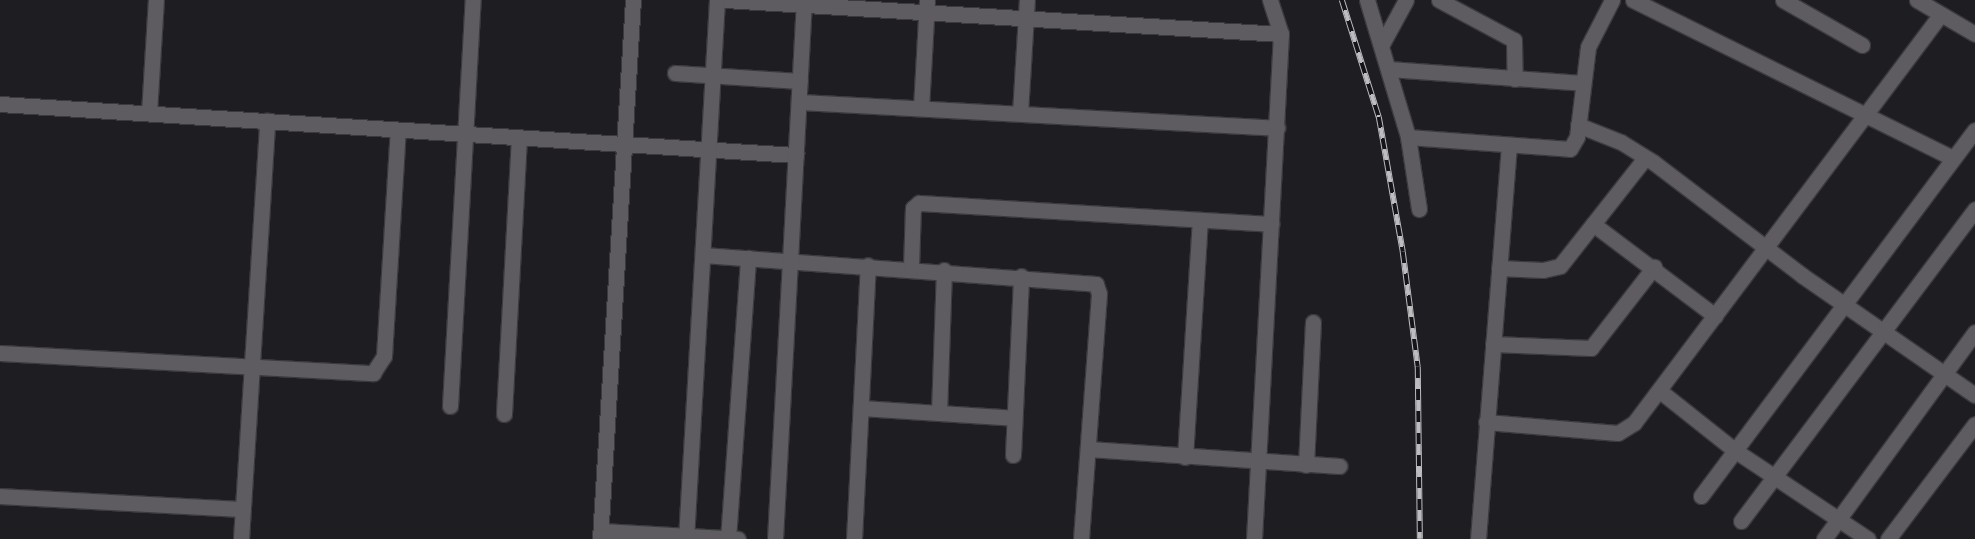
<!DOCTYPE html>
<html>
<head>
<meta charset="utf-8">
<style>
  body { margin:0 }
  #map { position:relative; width:1975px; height:539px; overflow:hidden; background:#1e1d21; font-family:Lato,sans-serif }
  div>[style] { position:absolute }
  .roads { filter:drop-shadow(1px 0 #3b3a3d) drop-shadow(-1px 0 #3b3a3d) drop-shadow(0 1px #3b3a3d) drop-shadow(0 -1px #3b3a3d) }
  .minor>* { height:15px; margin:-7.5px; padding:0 7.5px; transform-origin:7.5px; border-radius:7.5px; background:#5e5c61 }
  .tertiary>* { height:15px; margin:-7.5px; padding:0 7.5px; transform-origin:7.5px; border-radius:7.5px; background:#5e5c61 }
  .rail>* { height:5.5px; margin-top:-2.75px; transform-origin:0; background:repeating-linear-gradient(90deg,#151418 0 11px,#bdbcbf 0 22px); box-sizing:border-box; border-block:1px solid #bdbcbf }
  span { translate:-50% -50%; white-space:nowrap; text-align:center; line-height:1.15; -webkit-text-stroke:4.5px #151418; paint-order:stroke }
</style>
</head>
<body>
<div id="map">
  <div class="roads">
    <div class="minor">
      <i style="left:725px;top:0;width:557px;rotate:3.5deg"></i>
      <i style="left:1367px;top:0;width:143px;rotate:73.3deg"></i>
      <i style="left:1408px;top:137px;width:73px;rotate:81.3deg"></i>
      <i style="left:1439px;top:0;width:85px;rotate:28.1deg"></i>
      <i style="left:1514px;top:40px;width:39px;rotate:89deg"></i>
      <i style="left:1633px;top:0;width:357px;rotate:26.3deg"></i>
      <i style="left:1783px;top:0;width:91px;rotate:29.7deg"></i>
      <i style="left:1382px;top:44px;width:50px;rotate:-61.4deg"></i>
      <i style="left:1389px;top:69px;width:194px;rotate:4.1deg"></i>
      <i style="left:675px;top:73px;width:125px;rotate:3.7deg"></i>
      <i style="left:799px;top:102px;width:479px;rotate:3.1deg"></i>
      <i style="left:0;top:104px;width:798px;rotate:3.67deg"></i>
      <i style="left:921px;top:108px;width:108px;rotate:-86.8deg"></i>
      <i style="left:149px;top:113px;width:113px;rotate:-86.5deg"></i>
      <i style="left:1020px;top:113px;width:113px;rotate:-86.5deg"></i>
      <i style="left:1578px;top:125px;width:46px;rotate:21.6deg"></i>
      <i style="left:1621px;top:142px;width:38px;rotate:32deg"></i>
      <i style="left:1653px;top:162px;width:188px;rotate:37.2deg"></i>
      <i style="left:1803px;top:276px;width:209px;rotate:34.7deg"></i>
      <i style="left:1408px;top:137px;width:162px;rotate:4.2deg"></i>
      <i style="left:1570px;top:149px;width:14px;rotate:-60deg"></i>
      <i style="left:1577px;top:137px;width:91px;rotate:-83deg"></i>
      <i style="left:1588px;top:47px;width:53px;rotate:-62.9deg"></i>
      <i style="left:1593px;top:224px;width:153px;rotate:37deg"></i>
      <i style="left:703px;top:255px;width:394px;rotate:4.2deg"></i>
      <i style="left:1096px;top:284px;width:10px;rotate:73deg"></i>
      <i style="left:1099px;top:294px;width:246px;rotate:94.2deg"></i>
      <i style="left:911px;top:267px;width:59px;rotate:-88.1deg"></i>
      <i style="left:913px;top:208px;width:8px;rotate:-40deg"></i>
      <i style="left:919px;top:203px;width:353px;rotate:3.4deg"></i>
      <i style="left:1499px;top:268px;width:44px;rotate:2.6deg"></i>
      <i style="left:1543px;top:270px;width:17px;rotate:-13deg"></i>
      <i style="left:1560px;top:266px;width:137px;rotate:-51.8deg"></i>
      <i style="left:1493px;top:344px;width:98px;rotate:2.3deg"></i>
      <i style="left:1591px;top:348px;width:103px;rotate:-52.1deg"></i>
      <i style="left:0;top:353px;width:374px;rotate:3.1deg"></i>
      <i style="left:373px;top:373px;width:20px;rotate:-57deg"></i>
      <i style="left:384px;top:356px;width:226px;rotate:-86.5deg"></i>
      <i style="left:1660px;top:391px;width:98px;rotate:38.4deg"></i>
      <i style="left:1737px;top:452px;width:157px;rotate:33.6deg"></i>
      <i style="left:450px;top:406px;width:407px;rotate:-86.8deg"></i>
      <i style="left:861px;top:408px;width:153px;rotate:3.7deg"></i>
      <i style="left:939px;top:413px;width:143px;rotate:-88deg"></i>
      <i style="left:504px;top:414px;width:276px;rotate:-86.9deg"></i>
      <i style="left:1486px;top:422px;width:132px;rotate:4.8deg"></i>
      <i style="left:1618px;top:433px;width:19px;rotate:-32deg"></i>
      <i style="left:1634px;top:423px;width:511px;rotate:-53.11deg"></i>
      <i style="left:1089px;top:449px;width:251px;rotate:3.9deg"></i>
      <i style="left:1013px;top:455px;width:179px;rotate:-87.4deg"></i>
      <i style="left:1185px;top:457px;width:237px;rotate:-86.4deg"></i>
      <i style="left:1306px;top:465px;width:143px;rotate:-87.2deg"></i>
      <i style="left:0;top:496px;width:243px;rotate:3.1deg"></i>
      <i style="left:1701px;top:496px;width:457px;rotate:-53.2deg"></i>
      <i style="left:1741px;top:521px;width:390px;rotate:-53.1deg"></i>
      <i style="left:601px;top:531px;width:137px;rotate:3.3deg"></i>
      <i style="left:241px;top:539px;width:419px;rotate:-86.4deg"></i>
      <i style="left:600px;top:539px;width:540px;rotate:-86.5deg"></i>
      <i style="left:686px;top:539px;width:540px;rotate:-86.71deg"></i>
      <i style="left:728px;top:539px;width:282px;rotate:-85.9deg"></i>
      <i style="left:775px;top:539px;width:540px;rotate:-86.92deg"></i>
      <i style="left:854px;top:539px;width:274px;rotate:-87.1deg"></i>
      <i style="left:1254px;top:539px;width:506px;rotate:-86.94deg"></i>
      <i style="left:1281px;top:34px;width:36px;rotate:-108deg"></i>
      <i style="left:1478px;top:539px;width:394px;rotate:-85.5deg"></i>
      <i style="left:1824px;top:539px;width:256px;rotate:-53.9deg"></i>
      <i style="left:1888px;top:539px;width:144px;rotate:-52.9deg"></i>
    </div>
    <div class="tertiary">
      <i style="left:1917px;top:0;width:67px;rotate:30.4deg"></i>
    </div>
  </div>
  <div class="rail">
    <i style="left:1342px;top:0;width:123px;rotate:72.5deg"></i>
    <i style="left:1379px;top:117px;width:137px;rotate:79.9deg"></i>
    <i style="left:1403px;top:252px;width:116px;rotate:82.6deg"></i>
    <i style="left:1418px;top:367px;width:172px;rotate:89.3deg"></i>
  </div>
</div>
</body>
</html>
